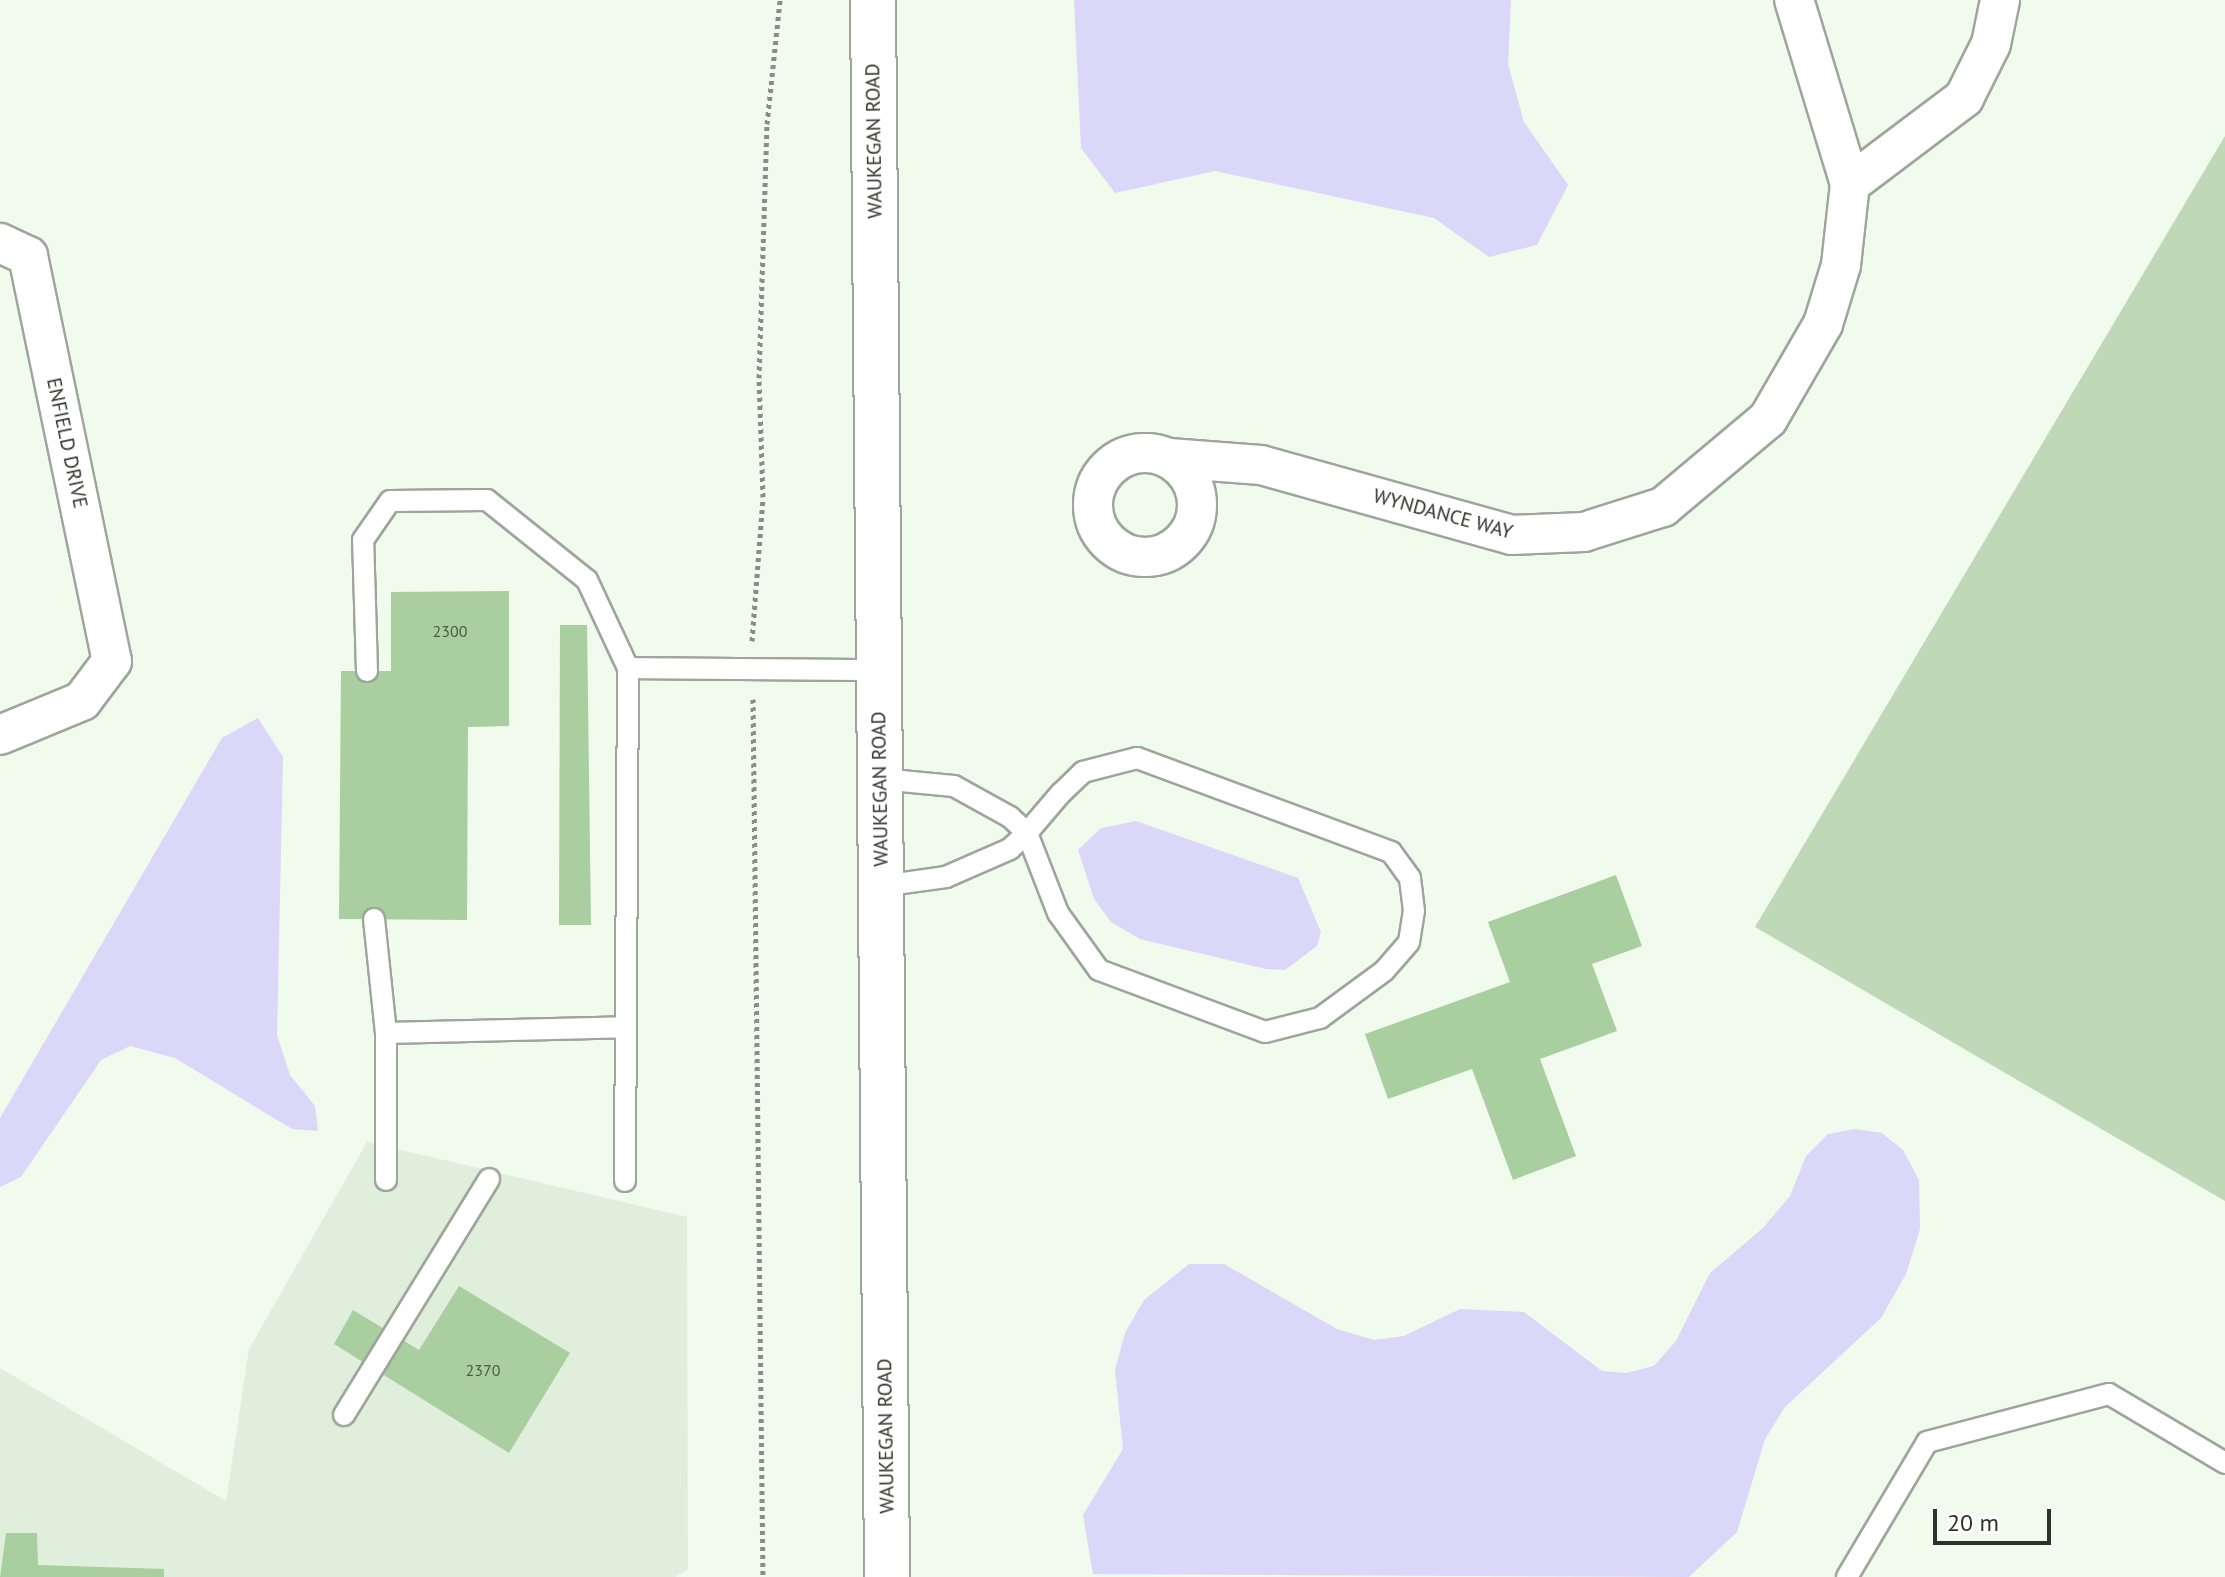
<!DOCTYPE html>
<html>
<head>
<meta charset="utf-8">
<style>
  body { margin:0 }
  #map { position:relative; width:2225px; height:1577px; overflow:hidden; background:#f0faed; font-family:"PT Sans",sans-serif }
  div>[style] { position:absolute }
  .built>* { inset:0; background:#e0efdc }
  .green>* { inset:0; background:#bfd8b8 }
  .water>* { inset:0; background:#dad7f8 }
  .building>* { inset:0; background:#a9cea0 }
  .path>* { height:5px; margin-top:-2.5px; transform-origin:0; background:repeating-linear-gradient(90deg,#878e85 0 4px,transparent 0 8px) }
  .roads { filter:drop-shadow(2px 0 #9da69a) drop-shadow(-2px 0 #9da69a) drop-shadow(0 2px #9da69a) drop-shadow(0 -2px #9da69a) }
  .service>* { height:20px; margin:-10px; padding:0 10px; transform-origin:10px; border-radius:10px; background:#fff }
  .minor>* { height:38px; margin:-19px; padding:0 19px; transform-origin:19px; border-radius:19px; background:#fff }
  .minor>.ring { margin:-19px; padding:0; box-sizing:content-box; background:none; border:38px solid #fff; border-radius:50% }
  .primary>* { height:44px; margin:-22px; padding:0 22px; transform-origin:22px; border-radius:22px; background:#fff }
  span { translate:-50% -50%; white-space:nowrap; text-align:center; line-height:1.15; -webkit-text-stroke:8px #fff; paint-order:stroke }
  .number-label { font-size:16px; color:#4d594a }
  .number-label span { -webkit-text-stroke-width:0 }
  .street-label { font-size:20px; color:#2e322d }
  .scale { position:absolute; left:1933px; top:1509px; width:118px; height:36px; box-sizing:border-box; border:4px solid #2e322d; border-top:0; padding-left:10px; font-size:24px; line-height:28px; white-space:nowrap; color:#2e322d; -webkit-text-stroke:6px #fff; paint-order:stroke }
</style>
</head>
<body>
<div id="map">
  <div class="built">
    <i style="clip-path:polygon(367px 1142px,687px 1217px,688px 1569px,675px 1577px,0 1577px,0 1368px,226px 1501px,249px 1349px)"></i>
  </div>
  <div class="green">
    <i style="clip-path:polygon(2225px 136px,2225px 1201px,1755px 927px)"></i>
  </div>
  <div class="water">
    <i style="clip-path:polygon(1074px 0,1511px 0,1508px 64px,1524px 122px,1568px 185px,1537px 245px,1489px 257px,1434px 218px,1215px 171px,1115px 193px,1081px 148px)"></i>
    <i style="clip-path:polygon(258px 718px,283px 757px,277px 1035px,290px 1075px,315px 1106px,318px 1131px,292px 1129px,175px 1058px,130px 1046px,101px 1060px,21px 1177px,0 1187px,0 1118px,222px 738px)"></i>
    <i style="clip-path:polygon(1136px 821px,1298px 878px,1321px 932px,1317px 946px,1285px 970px,1266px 969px,1140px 939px,1111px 922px,1094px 899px,1078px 850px,1101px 828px)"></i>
    <i style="clip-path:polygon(1855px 1129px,1882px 1133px,1903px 1150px,1919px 1180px,1920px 1229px,1906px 1274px,1881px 1318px,1785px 1407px,1765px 1439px,1737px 1532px,1689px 1577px,1093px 1574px,1083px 1515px,1123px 1449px,1115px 1370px,1125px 1333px,1144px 1300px,1189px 1264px,1224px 1264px,1337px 1329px,1374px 1340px,1404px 1336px,1460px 1309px,1524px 1312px,1602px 1371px,1626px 1373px,1654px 1366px,1676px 1341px,1710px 1273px,1763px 1228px,1790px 1196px,1806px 1156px,1828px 1134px)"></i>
  </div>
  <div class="building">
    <i style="clip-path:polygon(509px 591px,509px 726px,468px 727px,467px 920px,339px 919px,341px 671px,391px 671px,391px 592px)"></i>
    <i style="clip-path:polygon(560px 625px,587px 625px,591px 925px,559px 925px)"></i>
    <i style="clip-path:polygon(1616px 875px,1642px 946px,1592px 964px,1617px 1031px,1540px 1059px,1576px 1156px,1513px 1180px,1472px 1069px,1388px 1099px,1365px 1034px,1510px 982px,1488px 922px)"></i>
    <i style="clip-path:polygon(459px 1286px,570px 1353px,509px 1453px,334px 1344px,353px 1310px,419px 1350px)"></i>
    <i style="clip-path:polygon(6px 1533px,37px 1533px,38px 1565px,164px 1569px,164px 1577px,0 1577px)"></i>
  </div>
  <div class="path">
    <i style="left:752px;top:641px;width:144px;rotate:-85.6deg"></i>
    <i style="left:763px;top:497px;width:119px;rotate:-91.9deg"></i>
    <i style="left:759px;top:378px;width:254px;rotate:-88.2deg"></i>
    <i style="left:767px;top:124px;width:125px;rotate:-84deg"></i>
    <i style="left:753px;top:699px;width:878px;rotate:89.35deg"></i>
  </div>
  <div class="roads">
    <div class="service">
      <i style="left:628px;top:668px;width:251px;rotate:0.5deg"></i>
      <i style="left:367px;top:671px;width:131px;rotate:-91.7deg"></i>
      <i style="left:363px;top:540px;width:47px;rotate:-55.3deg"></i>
      <i style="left:390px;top:501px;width:97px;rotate:-0.6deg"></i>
      <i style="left:487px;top:500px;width:128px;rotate:38.7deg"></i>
      <i style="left:587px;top:580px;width:97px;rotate:65deg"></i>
      <i style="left:628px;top:668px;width:513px;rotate:90.34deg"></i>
      <i style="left:880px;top:779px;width:74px;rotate:5.4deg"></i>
      <i style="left:954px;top:786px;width:64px;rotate:29deg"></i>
      <i style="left:1010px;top:817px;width:23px;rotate:43deg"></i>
      <i style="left:1027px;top:833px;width:86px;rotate:68.8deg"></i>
      <i style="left:1058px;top:913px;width:70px;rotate:54.3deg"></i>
      <i style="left:1099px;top:970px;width:177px;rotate:20.5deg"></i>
      <i style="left:1265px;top:1032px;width:57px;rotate:-14.3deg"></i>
      <i style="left:1320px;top:1018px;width:79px;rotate:-36.3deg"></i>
      <i style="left:1384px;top:971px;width:38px;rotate:-49deg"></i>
      <i style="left:1409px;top:942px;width:31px;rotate:-81deg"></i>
      <i style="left:1414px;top:911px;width:33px;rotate:-97deg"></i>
      <i style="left:1410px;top:878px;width:32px;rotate:-126deg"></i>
      <i style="left:1391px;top:852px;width:271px;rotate:-159.7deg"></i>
      <i style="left:1137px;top:758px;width:56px;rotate:165.5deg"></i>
      <i style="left:1083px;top:772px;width:30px;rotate:136deg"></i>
      <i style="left:1061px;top:793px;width:52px;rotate:130.4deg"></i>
      <i style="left:1027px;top:833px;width:23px;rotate:137deg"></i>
      <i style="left:1010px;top:849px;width:70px;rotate:156.4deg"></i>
      <i style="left:946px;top:877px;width:66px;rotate:172.1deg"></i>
      <i style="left:374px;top:919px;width:115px;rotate:84deg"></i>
      <i style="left:386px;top:1033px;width:147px;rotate:90deg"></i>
      <i style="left:386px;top:1033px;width:240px;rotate:-1.4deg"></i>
      <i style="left:344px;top:1415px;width:277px;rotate:-58.4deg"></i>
      <i style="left:1847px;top:1577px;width:157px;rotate:-59.3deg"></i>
      <i style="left:1927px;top:1442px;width:188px;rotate:-14.8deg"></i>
      <i style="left:2109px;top:1394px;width:135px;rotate:30.7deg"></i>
    </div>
    <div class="minor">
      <i style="left:1850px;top:184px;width:143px;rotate:-37deg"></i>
      <i style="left:1964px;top:98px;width:60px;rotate:-63.4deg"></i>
      <i style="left:1991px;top:44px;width:45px;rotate:-78.4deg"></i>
      <i style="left:0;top:243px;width:31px;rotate:25deg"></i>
      <i style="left:28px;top:256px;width:414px;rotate:78.3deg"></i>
      <i style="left:112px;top:661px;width:50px;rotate:126.9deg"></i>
      <i style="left:82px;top:701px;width:89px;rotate:157.5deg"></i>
      <i class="ring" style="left:1093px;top:453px;width:66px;height:66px"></i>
      <i style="left:1169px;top:458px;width:92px;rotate:4.4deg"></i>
      <i style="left:1261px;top:465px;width:260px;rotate:15.6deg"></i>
      <i style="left:1511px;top:535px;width:73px;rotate:-2.4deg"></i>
      <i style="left:1584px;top:532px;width:83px;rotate:-17.6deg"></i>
      <i style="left:1663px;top:507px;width:137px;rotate:-40deg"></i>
      <i style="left:1768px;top:419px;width:110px;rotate:-59.9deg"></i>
      <i style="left:1823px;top:324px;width:62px;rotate:-73deg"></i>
      <i style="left:1841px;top:265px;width:81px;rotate:-83.7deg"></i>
      <i style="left:1850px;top:184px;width:192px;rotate:-106.9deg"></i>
    </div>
    <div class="primary">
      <i style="left:873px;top:0;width:1577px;rotate:89.49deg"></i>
    </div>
  </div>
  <div class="number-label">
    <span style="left:450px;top:631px">2300</span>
    <span style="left:483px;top:1370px">2370</span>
  </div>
  <div class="street-label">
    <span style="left:874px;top:141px;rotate:-91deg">WAUKEGAN ROAD</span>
    <span style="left:67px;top:443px;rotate:78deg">ENFIELD DRIVE</span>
    <span style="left:1443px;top:514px;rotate:15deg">WYNDANCE WAY</span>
    <span style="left:880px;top:789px;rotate:-91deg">WAUKEGAN ROAD</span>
    <span style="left:886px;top:1436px;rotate:-91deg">WAUKEGAN ROAD</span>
  </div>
  <div class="scale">20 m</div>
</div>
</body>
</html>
